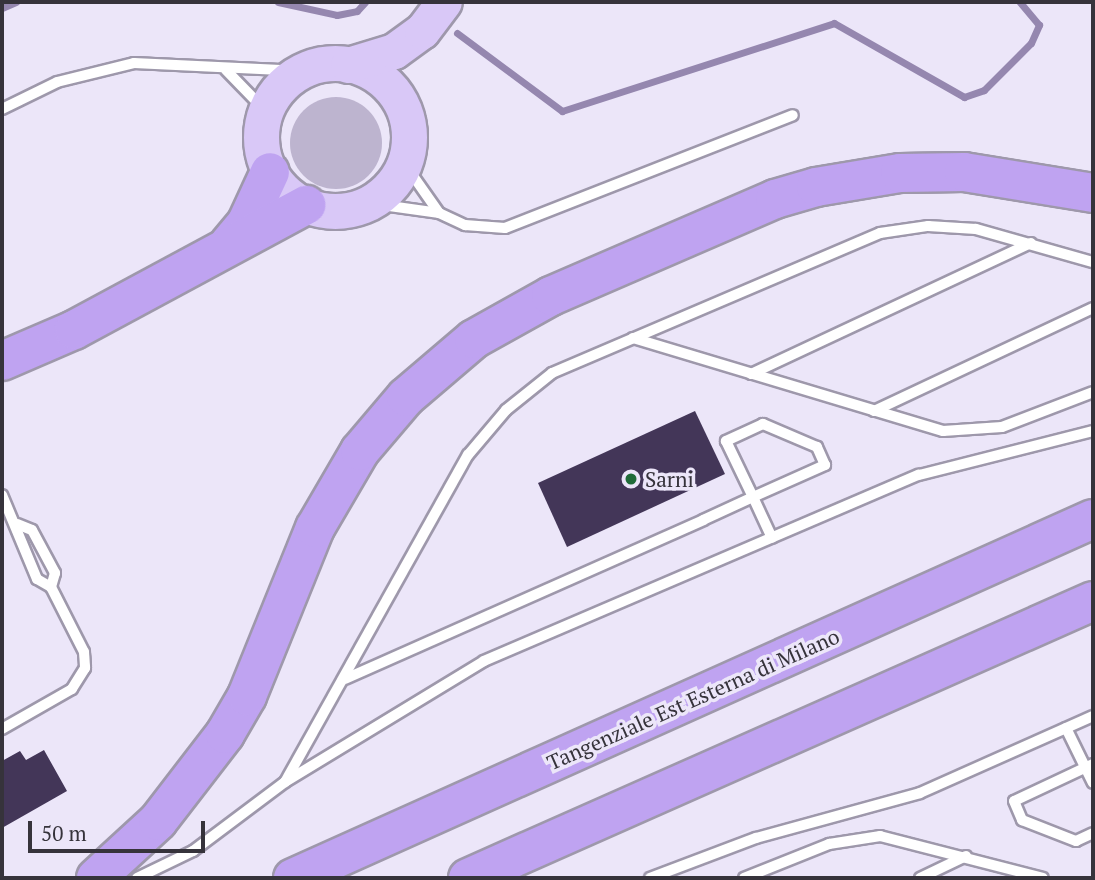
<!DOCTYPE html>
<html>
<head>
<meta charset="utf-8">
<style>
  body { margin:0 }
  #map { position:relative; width:1095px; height:880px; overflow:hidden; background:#ece6f9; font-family:"PT Serif",serif }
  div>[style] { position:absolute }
  .green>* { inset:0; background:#bdb4cf }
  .round { border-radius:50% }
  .stream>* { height:7px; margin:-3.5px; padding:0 3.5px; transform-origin:3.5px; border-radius:3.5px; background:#9587af }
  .building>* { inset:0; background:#433658 }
  .roads { filter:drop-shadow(2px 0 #9e98ab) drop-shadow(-2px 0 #9e98ab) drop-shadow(0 2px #9e98ab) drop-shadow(0 -2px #9e98ab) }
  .lane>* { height:10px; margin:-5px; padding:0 5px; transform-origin:5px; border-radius:5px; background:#fff }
  .primary>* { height:35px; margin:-17.5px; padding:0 17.5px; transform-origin:17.5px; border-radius:17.5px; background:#d9c8f7 }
  .primary>.ring { margin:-17.5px; padding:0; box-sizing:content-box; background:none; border:35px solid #d9c8f7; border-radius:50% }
  .highway>* { height:38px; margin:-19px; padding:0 19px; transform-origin:19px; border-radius:19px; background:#bfa3f1 }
  .dots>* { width:19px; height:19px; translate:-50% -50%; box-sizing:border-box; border:4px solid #ece6f9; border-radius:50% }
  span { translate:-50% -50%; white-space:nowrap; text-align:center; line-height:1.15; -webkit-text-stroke:7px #ece6f9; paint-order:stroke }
  .poi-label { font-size:21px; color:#36333b }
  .left { translate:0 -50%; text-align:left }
  .street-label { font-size:21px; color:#36333b }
  .frame { position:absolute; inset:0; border:4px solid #36333b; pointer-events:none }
  .scale { position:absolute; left:28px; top:821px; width:177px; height:32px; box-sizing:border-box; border:4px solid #36333b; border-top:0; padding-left:9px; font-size:21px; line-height:24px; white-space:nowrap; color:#36333b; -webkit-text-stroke:5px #ece6f9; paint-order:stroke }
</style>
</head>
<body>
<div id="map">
  <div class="green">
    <i class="round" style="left:290px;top:97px;width:92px;height:92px"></i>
  </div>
  <div class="stream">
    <i style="left:278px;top:2px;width:60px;rotate:12.4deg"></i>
    <i style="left:337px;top:15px;width:20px;rotate:-11deg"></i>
    <i style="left:357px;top:11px;width:12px;rotate:-48deg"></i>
    <i style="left:2px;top:8px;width:15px;rotate:-23deg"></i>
    <i style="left:457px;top:33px;width:131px;rotate:36.6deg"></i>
    <i style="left:562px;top:111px;width:286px;rotate:-17.9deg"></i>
    <i style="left:834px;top:23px;width:150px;rotate:29.6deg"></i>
    <i style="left:964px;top:97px;width:21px;rotate:-19deg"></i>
    <i style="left:984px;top:90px;width:66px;rotate:-45deg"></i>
    <i style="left:1031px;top:43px;width:20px;rotate:-66deg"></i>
    <i style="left:1039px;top:25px;width:30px;rotate:-130deg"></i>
  </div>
  <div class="building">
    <i style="clip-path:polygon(695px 411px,725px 474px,567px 547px,538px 483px)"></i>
    <i style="clip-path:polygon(44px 750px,67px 791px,2px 828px,2px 761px,20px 751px,26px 760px)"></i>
  </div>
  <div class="roads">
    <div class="lane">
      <i style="left:226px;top:70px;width:46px;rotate:45.9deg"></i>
      <i style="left:258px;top:103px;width:26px;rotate:81deg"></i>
      <i style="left:2px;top:109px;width:61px;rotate:-26.1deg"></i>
      <i style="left:57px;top:82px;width:79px;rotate:-13.9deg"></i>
      <i style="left:134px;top:63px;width:168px;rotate:2.7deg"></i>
      <i style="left:404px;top:163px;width:61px;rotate:55deg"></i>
      <i style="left:368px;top:203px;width:72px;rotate:8deg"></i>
      <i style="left:439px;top:213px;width:29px;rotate:25deg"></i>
      <i style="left:465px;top:225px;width:40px;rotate:4.3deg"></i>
      <i style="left:505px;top:228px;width:309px;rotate:-21.4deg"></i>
      <i style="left:633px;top:338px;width:324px;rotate:16.7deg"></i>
      <i style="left:943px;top:431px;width:59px;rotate:-3.9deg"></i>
      <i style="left:1002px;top:427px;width:97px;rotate:-21deg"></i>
      <i style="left:751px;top:374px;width:309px;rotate:-25.1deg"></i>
      <i style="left:874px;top:411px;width:242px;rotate:-25.2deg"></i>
      <i style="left:2px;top:495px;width:91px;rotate:67.4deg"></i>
      <i style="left:37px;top:579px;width:16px;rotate:30deg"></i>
      <i style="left:51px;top:587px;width:73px;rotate:63.1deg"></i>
      <i style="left:84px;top:652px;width:16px;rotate:86deg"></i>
      <i style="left:85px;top:668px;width:25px;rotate:122deg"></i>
      <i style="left:72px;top:689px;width:81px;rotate:150.3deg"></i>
      <i style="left:17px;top:524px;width:16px;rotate:22deg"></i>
      <i style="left:32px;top:530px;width:49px;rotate:61.9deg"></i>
      <i style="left:55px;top:573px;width:15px;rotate:106deg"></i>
      <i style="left:345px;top:679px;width:392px;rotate:-23.9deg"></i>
      <i style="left:703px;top:520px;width:55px;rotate:-24.7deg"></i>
      <i style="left:753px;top:497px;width:79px;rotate:-24deg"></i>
      <i style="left:825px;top:465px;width:20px;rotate:-114deg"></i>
      <i style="left:817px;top:447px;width:59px;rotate:-156.9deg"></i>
      <i style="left:763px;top:424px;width:41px;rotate:155.3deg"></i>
      <i style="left:726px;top:441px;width:62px;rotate:64.3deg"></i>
      <i style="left:753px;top:497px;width:45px;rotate:65.1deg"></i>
      <i style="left:1066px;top:728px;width:61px;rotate:63.9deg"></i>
      <i style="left:1093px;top:764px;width:87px;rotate:154.9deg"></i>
      <i style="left:1014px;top:801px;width:21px;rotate:67deg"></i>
      <i style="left:1022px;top:820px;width:58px;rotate:21.3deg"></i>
      <i style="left:1076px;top:841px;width:19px;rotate:-25deg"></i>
      <i style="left:285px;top:782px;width:375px;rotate:-60.8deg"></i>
      <i style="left:468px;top:455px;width:59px;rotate:-49.8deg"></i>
      <i style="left:506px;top:410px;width:59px;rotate:-38.8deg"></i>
      <i style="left:552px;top:373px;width:357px;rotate:-23.1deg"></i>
      <i style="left:880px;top:233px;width:49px;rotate:-8.3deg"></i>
      <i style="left:928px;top:226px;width:48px;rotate:3.6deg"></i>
      <i style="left:976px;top:229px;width:122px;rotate:15.8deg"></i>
      <i style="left:137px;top:878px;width:62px;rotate:-25.7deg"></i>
      <i style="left:193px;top:851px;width:115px;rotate:-36.9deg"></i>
      <i style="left:285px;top:782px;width:233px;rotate:-31.3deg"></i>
      <i style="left:484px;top:661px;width:473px;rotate:-23.2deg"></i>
      <i style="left:919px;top:475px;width:179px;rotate:-14.2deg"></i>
      <i style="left:650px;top:878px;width:113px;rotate:-20.7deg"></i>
      <i style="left:756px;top:838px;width:170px;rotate:-15.3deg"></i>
      <i style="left:920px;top:793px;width:189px;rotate:-24deg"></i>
      <i style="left:744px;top:878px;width:92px;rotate:-21.8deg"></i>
      <i style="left:829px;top:844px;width:52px;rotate:-8.9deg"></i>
      <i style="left:880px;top:836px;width:168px;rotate:14.4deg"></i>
      <i style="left:920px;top:878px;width:51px;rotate:-25.6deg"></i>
    </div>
    <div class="primary">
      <i class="ring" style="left:261px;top:63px;width:113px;height:113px"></i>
      <i style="left:348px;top:65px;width:48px;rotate:-16.9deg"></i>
      <i style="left:394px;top:51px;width:34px;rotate:-36deg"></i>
      <i style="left:422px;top:31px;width:36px;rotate:-53deg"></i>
    </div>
    <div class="highway">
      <i style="left:229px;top:244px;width:26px;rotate:-50deg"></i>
      <i style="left:246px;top:224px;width:57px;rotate:-65.2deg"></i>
      <i style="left:2px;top:361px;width:78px;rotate:-23.3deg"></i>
      <i style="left:74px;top:330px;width:264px;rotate:-28.3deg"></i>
      <i style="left:96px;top:878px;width:84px;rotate:-42.6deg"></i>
      <i style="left:158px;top:821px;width:110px;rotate:-52.4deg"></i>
      <i style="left:225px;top:734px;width:44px;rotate:-59.9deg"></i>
      <i style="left:247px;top:696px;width:181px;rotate:-68deg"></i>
      <i style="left:315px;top:528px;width:89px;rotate:-59.7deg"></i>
      <i style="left:360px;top:451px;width:71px;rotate:-49.6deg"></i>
      <i style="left:406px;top:397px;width:89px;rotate:-40.5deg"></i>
      <i style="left:474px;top:339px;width:88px;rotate:-29.2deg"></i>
      <i style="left:551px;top:296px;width:244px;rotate:-23.4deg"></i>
      <i style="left:775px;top:199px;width:43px;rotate:-16.3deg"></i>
      <i style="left:816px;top:187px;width:85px;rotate:-9.5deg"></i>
      <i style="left:900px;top:173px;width:64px;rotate:-0.9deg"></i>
      <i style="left:964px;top:172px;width:131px;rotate:9.2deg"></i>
      <i style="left:293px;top:878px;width:877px;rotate:-24.17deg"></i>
      <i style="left:468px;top:878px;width:684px;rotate:-23.9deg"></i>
    </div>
  </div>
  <div class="dots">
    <i style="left:631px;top:479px;background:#206b39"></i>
  </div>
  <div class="poi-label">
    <span class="left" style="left:645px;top:479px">Sarni</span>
  </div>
  <div class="street-label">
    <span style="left:693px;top:699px;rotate:-24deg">Tangenziale Est Esterna di Milano</span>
  </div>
  <div class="frame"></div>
  <div class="scale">50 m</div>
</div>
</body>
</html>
